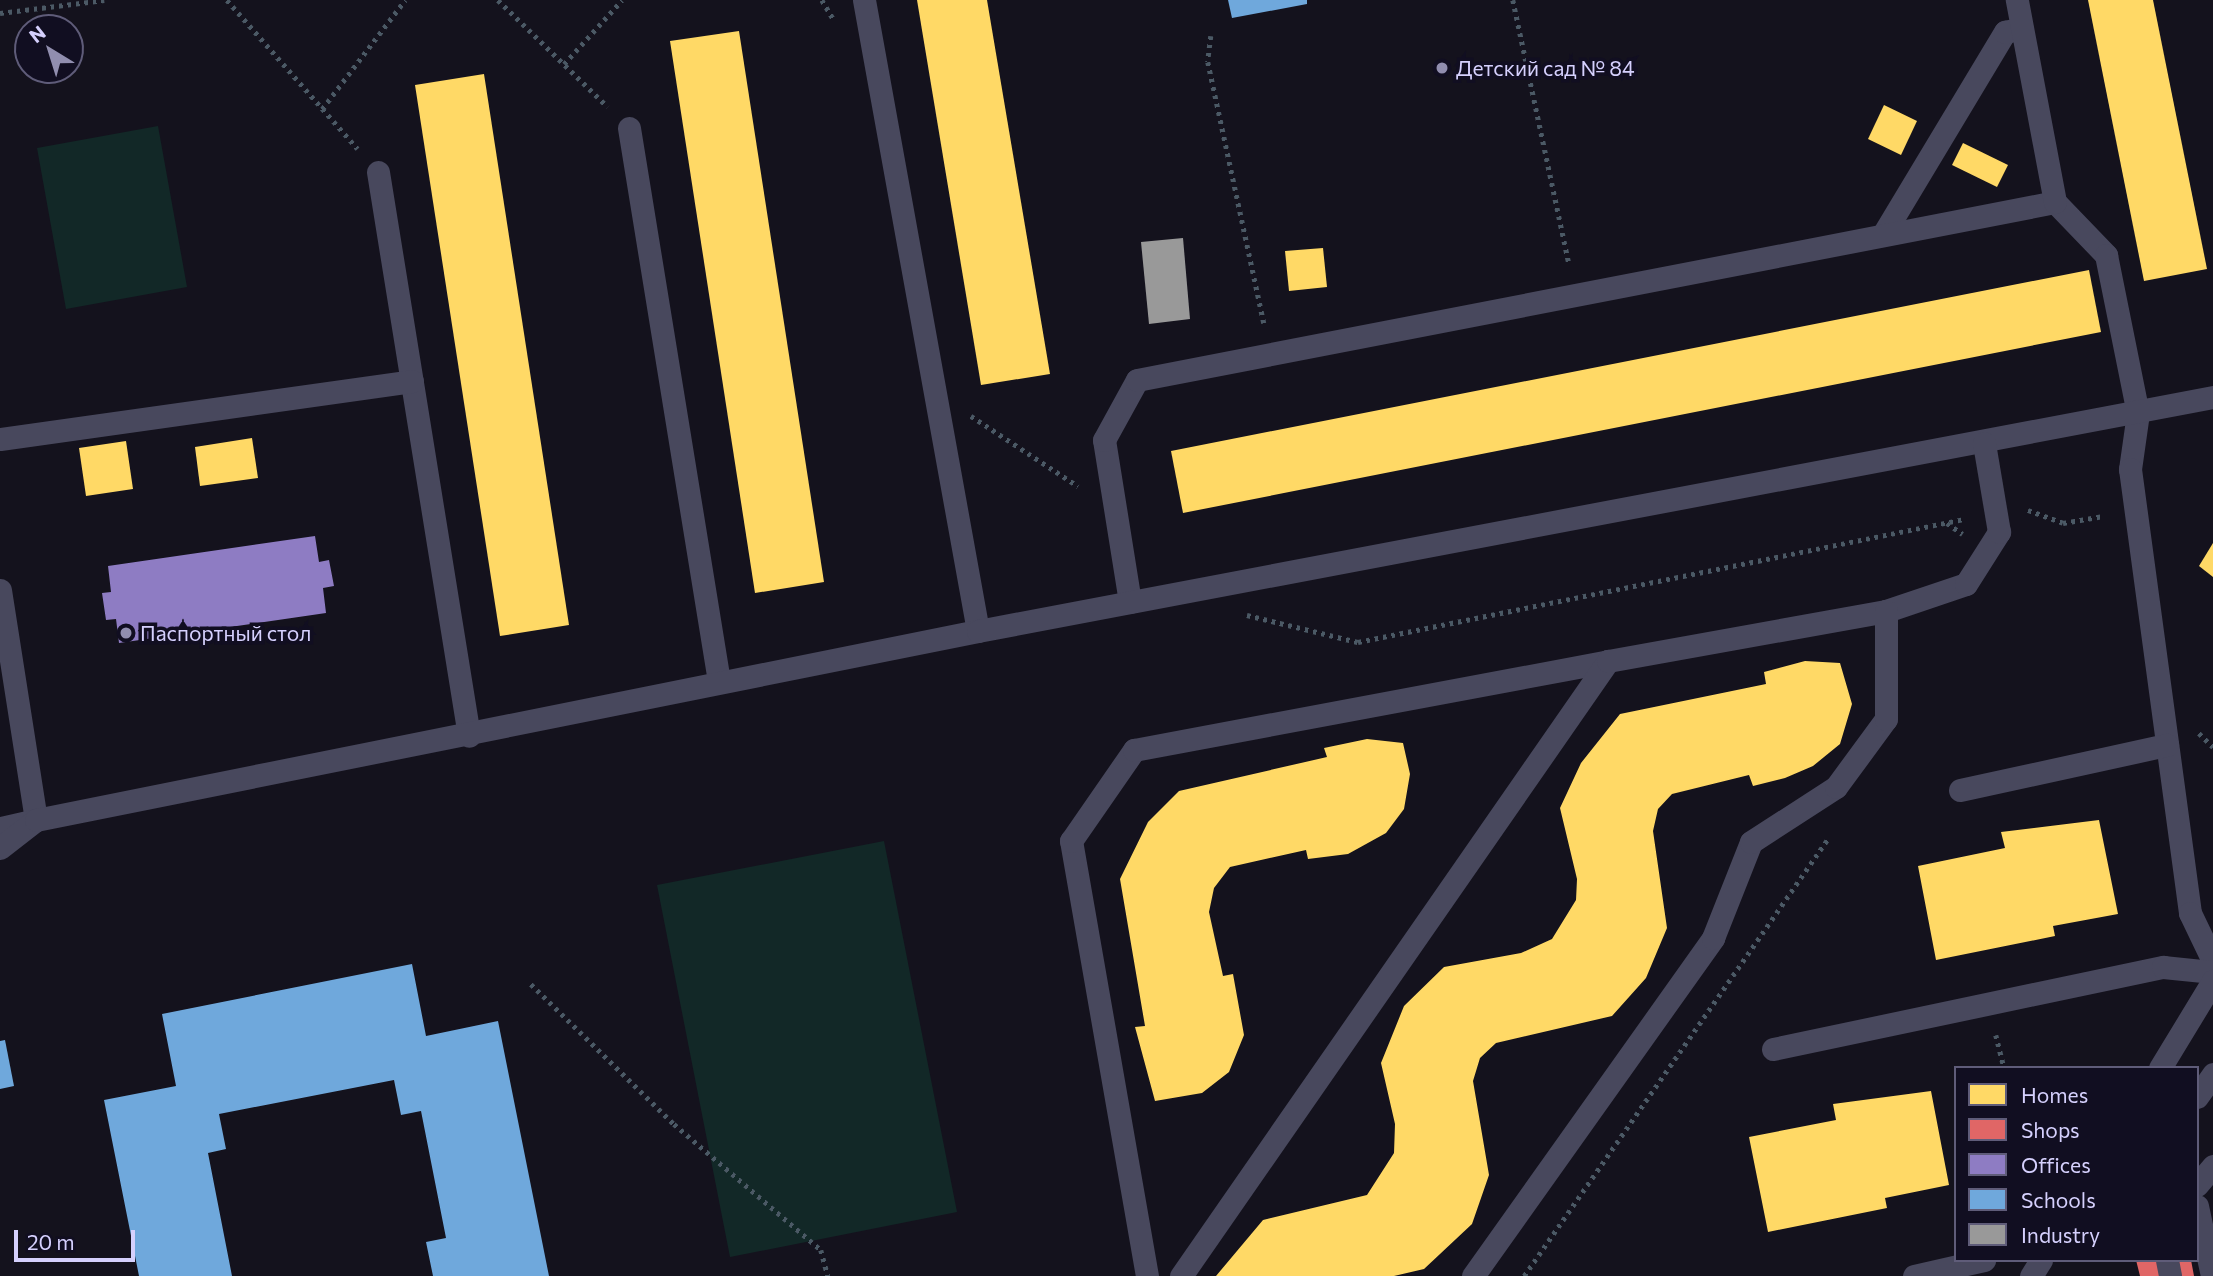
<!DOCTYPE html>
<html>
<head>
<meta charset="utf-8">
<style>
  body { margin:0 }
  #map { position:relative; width:2213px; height:1276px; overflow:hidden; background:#14121d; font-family:Commissioner,sans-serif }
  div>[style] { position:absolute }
  .green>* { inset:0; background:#122827 }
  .homes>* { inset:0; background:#ffd966 }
  .shops>* { inset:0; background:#e06666 }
  .offices>* { inset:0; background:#8e7cc3 }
  .schools>* { inset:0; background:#6fa8dc }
  .industry>* { inset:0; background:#999 }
  .path>* { height:4.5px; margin-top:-2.25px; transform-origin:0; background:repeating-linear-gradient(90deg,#4b5965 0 3.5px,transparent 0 8.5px) }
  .lane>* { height:23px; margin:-11.5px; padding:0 11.5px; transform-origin:11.5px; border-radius:11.5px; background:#48485d }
  .dots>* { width:19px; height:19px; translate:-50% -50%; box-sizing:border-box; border:4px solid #110e21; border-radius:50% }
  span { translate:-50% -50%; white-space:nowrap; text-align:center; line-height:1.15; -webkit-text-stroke:7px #110e21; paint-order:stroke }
  .poi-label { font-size:21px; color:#d5d0fd }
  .left { translate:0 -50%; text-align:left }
  .legend { position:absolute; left:1954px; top:1066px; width:245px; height:196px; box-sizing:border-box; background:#110e21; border:2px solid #5f5c79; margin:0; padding:9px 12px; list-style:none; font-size:21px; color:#d5d0fd }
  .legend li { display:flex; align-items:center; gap:14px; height:35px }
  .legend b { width:35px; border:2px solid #5f5c79 }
  .north { position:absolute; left:14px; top:14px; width:70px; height:70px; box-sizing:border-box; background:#110e21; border:2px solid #5f5c79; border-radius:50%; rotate:322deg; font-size:19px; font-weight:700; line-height:28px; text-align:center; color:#d5d0fd }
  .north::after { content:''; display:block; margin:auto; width:24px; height:32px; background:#918eaf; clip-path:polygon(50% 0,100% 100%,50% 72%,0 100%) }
  .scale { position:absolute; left:14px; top:1230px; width:121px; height:32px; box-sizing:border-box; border:4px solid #d5d0fd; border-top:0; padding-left:9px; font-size:21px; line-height:24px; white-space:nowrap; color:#d5d0fd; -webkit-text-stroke:5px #110e21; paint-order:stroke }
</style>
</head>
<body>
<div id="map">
  <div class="green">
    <i style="clip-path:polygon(158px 126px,187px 287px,66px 309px,37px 148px)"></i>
    <i style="clip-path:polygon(884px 841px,957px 1212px,730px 1257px,657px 885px)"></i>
  </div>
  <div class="homes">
    <i style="clip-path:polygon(917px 0,987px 0,1050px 374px,981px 385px)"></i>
    <i style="clip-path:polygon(2088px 0,2153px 0,2207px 269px,2144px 281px)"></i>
    <i style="clip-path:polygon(739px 31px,824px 582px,755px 593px,670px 41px)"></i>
    <i style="clip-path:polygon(484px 74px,569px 625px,500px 636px,415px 85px)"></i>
    <i style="clip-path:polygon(1884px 105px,1917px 121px,1901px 155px,1868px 139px)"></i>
    <i style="clip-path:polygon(1963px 143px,2008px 165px,1997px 187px,1952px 165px)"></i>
    <i style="clip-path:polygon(1323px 248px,1327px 287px,1289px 291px,1285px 251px)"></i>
    <i style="clip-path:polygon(2089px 270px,2101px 332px,1183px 513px,1171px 451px)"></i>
    <i style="clip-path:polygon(252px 438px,258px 478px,200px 486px,195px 447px)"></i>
    <i style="clip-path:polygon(126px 441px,133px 489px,86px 496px,79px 448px)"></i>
    <i style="clip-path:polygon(2213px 543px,2213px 577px,2199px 566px)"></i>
    <i style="clip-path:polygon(1805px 661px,1840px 663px,1852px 704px,1840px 744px,1813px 766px,1785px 778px,1753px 786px,1749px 775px,1672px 794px,1658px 809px,1653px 831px,1667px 928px,1646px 978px,1612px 1016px,1496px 1043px,1480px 1058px,1473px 1081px,1489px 1175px,1472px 1224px,1424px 1269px,1394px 1276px,1216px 1276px,1263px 1220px,1367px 1195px,1394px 1153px,1395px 1124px,1381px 1063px,1404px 1006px,1444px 967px,1521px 953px,1552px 939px,1576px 900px,1577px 879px,1560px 808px,1581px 763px,1620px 714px,1766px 684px,1764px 672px)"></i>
    <i style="clip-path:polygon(1367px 739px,1403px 743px,1410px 774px,1404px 809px,1386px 833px,1348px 854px,1308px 859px,1306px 850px,1230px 867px,1214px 888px,1209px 912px,1223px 976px,1233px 974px,1244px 1035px,1229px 1072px,1202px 1093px,1155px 1101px,1135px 1027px,1145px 1026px,1120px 879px,1148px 822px,1179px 791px,1327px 757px,1324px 748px)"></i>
    <i style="clip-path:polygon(2099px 820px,2118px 914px,2053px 926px,2055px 936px,1936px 960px,1918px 866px,2005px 848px,2001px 832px)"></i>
    <i style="clip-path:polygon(1931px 1091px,1949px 1185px,1885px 1198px,1887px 1208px,1768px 1232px,1749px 1137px,1836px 1120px,1833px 1104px)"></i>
  </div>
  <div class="shops">
    <i style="clip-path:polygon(2136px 1260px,2191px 1260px,2194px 1276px,2140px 1276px)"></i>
  </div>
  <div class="offices">
    <i style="clip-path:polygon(315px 536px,319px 562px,329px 560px,334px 586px,323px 588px,326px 613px,119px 643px,116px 619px,106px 620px,102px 593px,111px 592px,108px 566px)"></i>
  </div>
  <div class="schools">
    <i style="clip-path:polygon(1228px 0,1307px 0,1307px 4px,1232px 18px)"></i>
    <i style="clip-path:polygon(412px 964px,426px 1036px,498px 1021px,549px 1276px,433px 1276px,426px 1242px,446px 1238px,421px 1111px,401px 1115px,394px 1080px,219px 1114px,226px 1149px,208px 1153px,232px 1276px,139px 1276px,104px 1100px,176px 1086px,162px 1014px)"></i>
    <i style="clip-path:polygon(5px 1040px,14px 1086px,0 1089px,0 1041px)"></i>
  </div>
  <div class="industry">
    <i style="clip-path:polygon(1183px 238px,1190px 319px,1149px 324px,1141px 242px)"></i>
  </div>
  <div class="path">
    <i style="left:227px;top:0;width:198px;rotate:48.7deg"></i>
    <i style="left:498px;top:0;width:153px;rotate:44.2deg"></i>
    <i style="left:822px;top:0;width:23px;rotate:59deg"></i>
    <i style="left:1513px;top:0;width:269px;rotate:78deg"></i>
    <i style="left:0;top:13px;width:105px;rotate:-7.1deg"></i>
    <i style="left:1211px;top:36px;width:26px;rotate:97deg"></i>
    <i style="left:1208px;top:62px;width:267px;rotate:77.9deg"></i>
    <i style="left:564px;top:64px;width:86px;rotate:-47.8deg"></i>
    <i style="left:322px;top:109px;width:137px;rotate:-52.7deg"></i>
    <i style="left:971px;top:416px;width:128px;rotate:33.2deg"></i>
    <i style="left:2028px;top:510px;width:37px;rotate:20deg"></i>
    <i style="left:2063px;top:523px;width:41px;rotate:-9.9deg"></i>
    <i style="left:1947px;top:523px;width:19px;rotate:35deg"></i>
    <i style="left:1247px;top:615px;width:114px;rotate:13.7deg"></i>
    <i style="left:1358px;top:642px;width:618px;rotate:-11.47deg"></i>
    <i style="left:2199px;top:733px;width:20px;rotate:45deg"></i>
    <i style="left:531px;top:984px;width:200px;rotate:44.4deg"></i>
    <i style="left:674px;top:1124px;width:194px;rotate:40.6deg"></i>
    <i style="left:821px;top:1250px;width:27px;rotate:75deg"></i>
    <i style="left:1996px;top:1035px;width:34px;rotate:76deg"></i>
    <i style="left:1524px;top:1276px;width:531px;rotate:-55.2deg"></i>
  </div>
  <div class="lane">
    <i style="left:864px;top:0;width:641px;rotate:79.76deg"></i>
    <i style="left:629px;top:128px;width:560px;rotate:80.76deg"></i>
    <i style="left:378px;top:172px;width:571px;rotate:80.83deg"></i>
    <i style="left:2055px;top:202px;width:74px;rotate:46.1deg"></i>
    <i style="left:2106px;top:255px;width:161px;rotate:78.6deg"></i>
    <i style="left:2138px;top:413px;width:57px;rotate:98.1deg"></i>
    <i style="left:2130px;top:469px;width:448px;rotate:82.3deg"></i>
    <i style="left:2190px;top:913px;width:53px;rotate:64.4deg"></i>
    <i style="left:1884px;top:233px;width:235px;rotate:-59deg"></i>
    <i style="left:2005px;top:32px;width:17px;rotate:-13deg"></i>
    <i style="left:0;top:439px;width:416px;rotate:-8deg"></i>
    <i style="left:0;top:590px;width:233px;rotate:81.1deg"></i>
    <i style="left:36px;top:820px;width:37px;rotate:167deg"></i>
    <i style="left:1130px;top:602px;width:164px;rotate:-99.1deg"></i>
    <i style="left:1104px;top:440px;width:68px;rotate:-61.2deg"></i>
    <i style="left:1137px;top:380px;width:935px;rotate:-10.97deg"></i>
    <i style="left:2055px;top:202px;width:206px;rotate:-100.7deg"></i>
    <i style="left:1960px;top:790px;width:212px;rotate:-12.3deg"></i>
    <i style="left:0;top:848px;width:46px;rotate:-37.9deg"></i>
    <i style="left:36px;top:820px;width:961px;rotate:-11.35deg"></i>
    <i style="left:978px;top:631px;width:1257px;rotate:-10.73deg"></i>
    <i style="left:1773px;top:1049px;width:399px;rotate:-11.9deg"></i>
    <i style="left:2163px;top:967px;width:50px;rotate:5.7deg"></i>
    <i style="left:2160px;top:1068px;width:102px;rotate:-58.7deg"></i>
    <i style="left:2197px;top:1097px;width:28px;rotate:-55deg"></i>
    <i style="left:2197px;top:1185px;width:25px;rotate:-50deg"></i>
    <i style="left:2197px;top:1206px;width:72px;rotate:77.9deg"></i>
    <i style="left:2167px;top:1260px;width:16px;rotate:79deg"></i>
    <i style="left:1147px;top:1276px;width:442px;rotate:-99.9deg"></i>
    <i style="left:1071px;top:841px;width:111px;rotate:-55.3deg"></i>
    <i style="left:1134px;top:750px;width:482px;rotate:-10.6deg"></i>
    <i style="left:1181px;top:1276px;width:749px;rotate:-55.23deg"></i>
    <i style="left:1608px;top:661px;width:282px;rotate:-10.2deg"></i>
    <i style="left:1886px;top:611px;width:84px;rotate:-18.6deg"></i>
    <i style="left:1966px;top:584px;width:62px;rotate:-57.6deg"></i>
    <i style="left:1999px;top:532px;width:90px;rotate:-99.6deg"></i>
    <i style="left:1473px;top:1276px;width:415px;rotate:-54.6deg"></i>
    <i style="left:1713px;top:938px;width:103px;rotate:-68.4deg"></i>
    <i style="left:1751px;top:842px;width:101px;rotate:-32.9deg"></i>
    <i style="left:1836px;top:787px;width:84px;rotate:-53.7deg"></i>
    <i style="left:1886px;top:719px;width:108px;rotate:-90deg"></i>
    <i style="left:1914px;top:1276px;width:72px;rotate:-12.9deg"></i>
    <i style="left:2031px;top:1276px;width:19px;rotate:-58deg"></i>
  </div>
  <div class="dots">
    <i style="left:1442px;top:68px;background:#918eaf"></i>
    <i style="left:126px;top:633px;background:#918eaf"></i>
  </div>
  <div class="poi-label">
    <span class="left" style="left:1456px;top:68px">Детский сад № 84</span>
    <span class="left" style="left:140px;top:633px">Паспортный стол</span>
  </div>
  <ul class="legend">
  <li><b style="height:19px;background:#ffd966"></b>Homes</li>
  <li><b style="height:19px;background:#e06666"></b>Shops</li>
  <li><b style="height:19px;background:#8e7cc3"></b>Offices</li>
  <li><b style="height:19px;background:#6fa8dc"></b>Schools</li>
  <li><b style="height:19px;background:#999"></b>Industry</li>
  </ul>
  <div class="north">N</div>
  <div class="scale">20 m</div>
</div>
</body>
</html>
